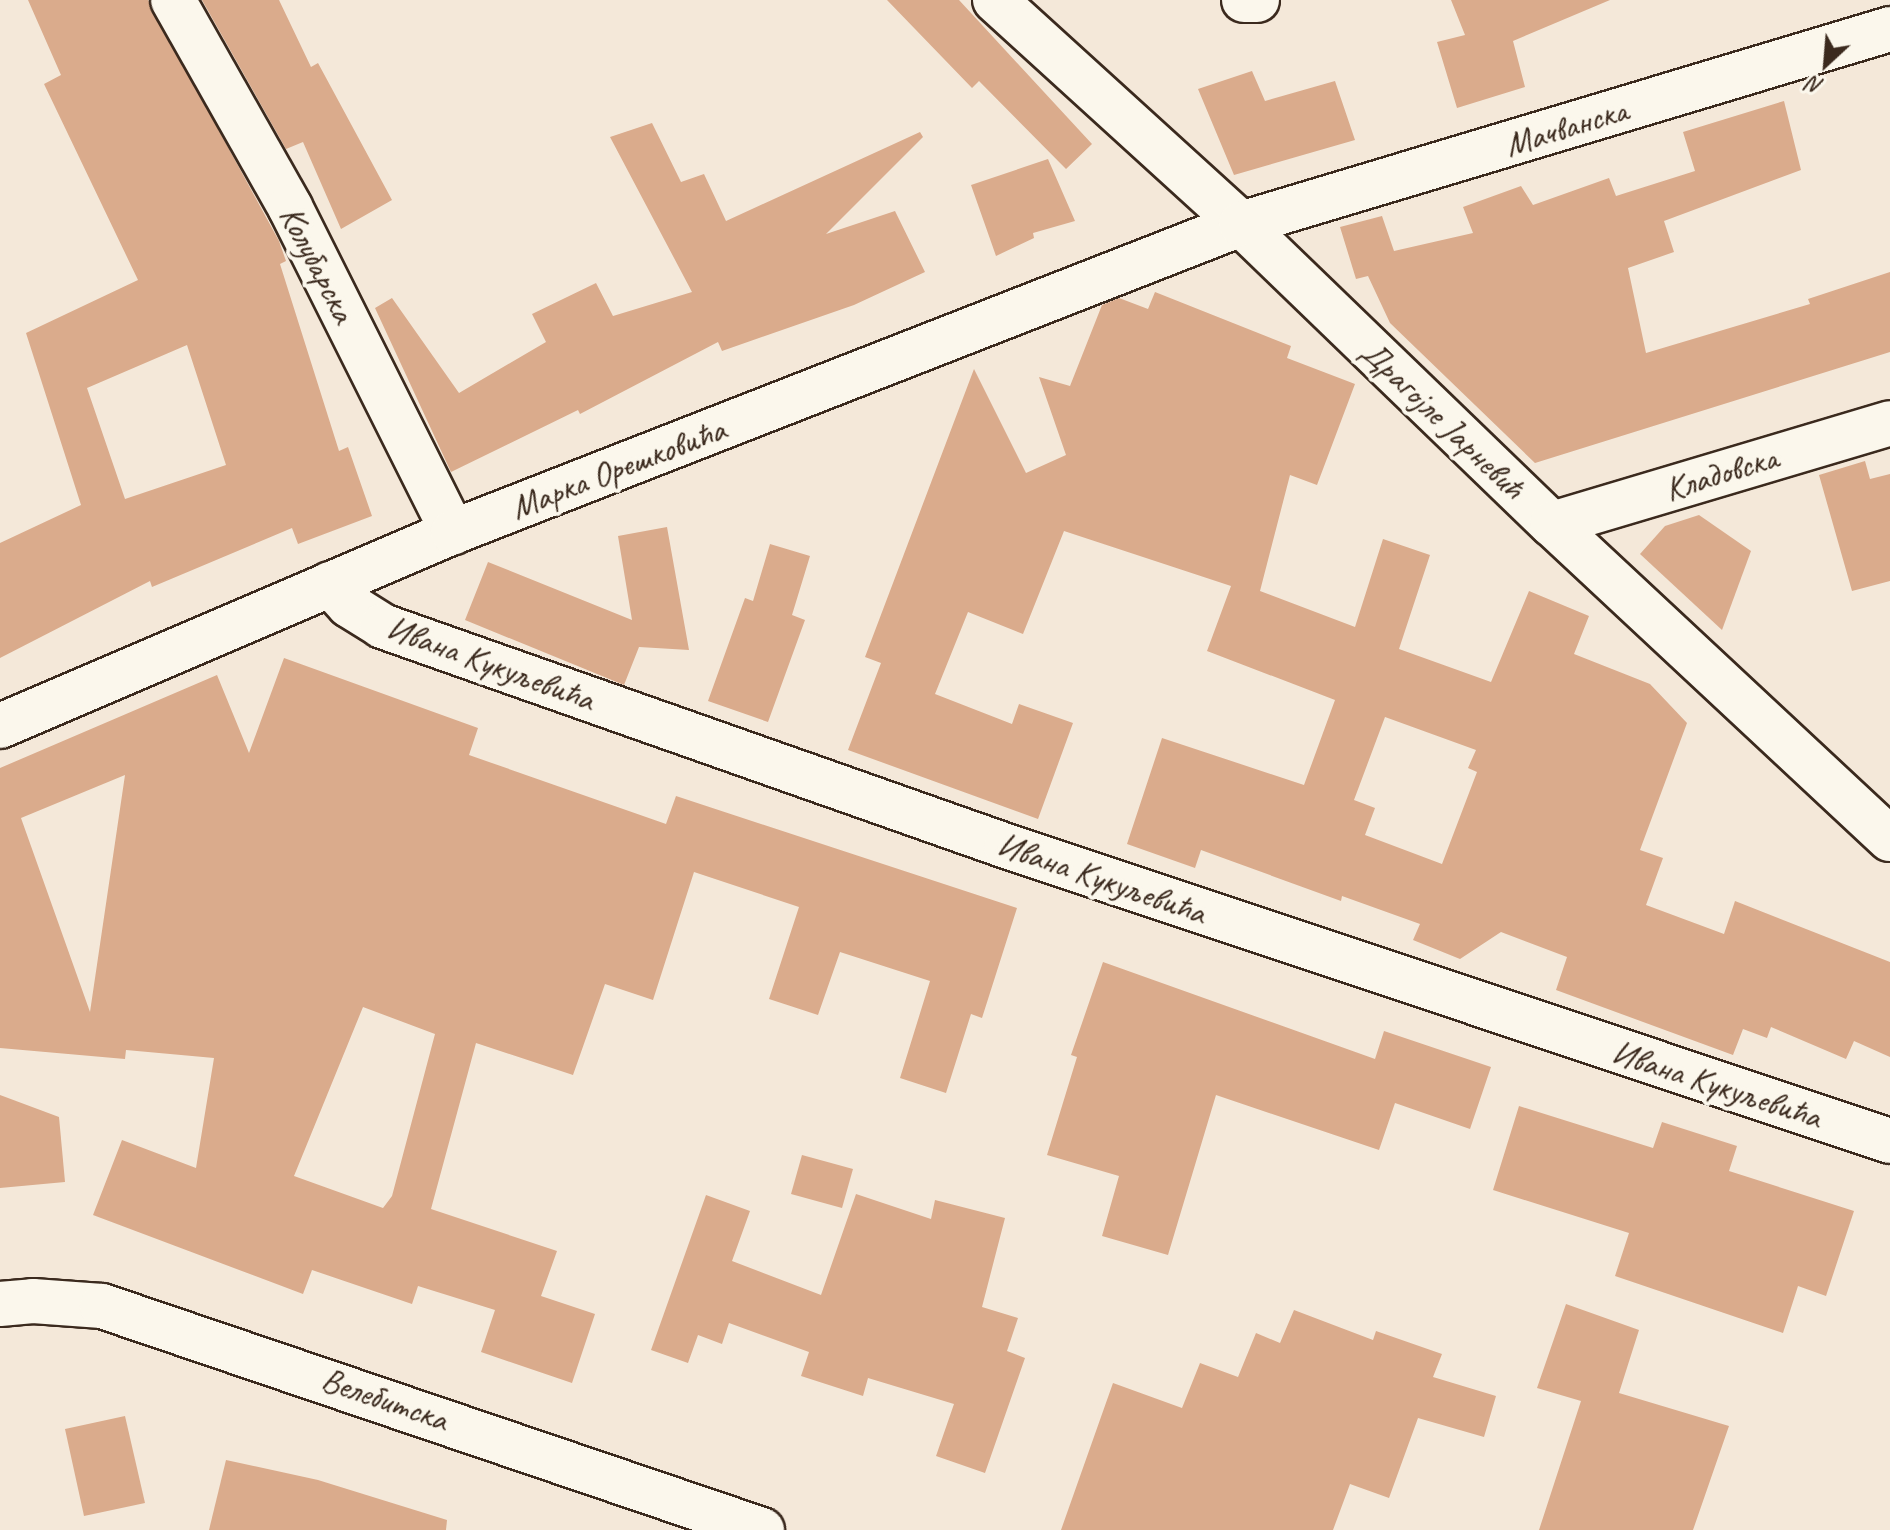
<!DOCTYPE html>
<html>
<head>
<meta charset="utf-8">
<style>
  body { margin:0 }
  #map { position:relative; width:1890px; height:1530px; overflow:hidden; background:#f4e8d9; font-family:Caveat,sans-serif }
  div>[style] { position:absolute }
  .building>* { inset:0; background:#daab8c }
  .roads { filter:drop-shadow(2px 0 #3b2a1e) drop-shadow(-2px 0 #3b2a1e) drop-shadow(0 2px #3b2a1e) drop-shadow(0 -2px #3b2a1e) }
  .street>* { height:44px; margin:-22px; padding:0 22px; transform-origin:22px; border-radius:22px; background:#fbf7ec }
  .secondary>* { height:44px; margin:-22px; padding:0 22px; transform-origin:22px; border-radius:22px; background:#fbf7ec }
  span { translate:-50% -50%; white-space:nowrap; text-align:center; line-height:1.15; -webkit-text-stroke:8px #fbf7ec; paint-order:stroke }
  .street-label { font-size:34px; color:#3b2a1e }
  .north { position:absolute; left:1786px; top:24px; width:80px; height:80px; -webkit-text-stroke:6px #fbf7ec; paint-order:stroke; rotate:206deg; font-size:22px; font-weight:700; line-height:32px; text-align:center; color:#3b2a1e }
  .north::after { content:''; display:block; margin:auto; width:28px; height:36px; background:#3b2a1e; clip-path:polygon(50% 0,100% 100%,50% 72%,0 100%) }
</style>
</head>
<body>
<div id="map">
  <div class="building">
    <i style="clip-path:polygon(evenodd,28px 0,148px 0,279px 241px,286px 261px,280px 264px,339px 451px,348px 447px,372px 516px,298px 544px,292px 528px,152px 587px,150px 581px,0 658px,0 543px,81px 505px,26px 333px,138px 280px,44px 84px,61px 75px,28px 0,187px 345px,226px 465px,125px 499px,87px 388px,187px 345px)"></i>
    <i style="clip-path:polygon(202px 0,279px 0,311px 67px,318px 63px,392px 200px,341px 229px,303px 142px,286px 149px)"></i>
    <i style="clip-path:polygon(887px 0,959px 0,1092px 144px,1066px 169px,979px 81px,972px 88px)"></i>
    <i style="clip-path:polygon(1451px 0,1610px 0,1513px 41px,1525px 87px,1457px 108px,1437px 42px,1465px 35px)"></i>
    <i style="clip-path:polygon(1252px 71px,1265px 101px,1335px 81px,1355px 140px,1234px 175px,1198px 89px)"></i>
    <i style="clip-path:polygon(1784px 101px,1801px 170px,1664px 221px,1674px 252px,1628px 268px,1646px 353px,1810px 304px,1808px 299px,1890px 272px,1890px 352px,1535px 463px,1390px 323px,1368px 276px,1356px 279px,1340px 227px,1382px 216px,1394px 251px,1473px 233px,1463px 207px,1521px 186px,1533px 205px,1609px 178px,1616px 196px,1695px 171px,1683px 132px)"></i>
    <i style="clip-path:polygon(652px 123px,681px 182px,704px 174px,726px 221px,920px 132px,923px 137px,826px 234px,895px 211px,925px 272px,854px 305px,722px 351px,718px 342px,580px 414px,578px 410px,451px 472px,375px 308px,392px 298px,459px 393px,546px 342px,532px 314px,596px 283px,613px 316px,692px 292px,610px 137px)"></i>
    <i style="clip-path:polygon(1048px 159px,1075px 221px,1033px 233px,1034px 238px,996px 256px,971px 185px)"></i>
    <i style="clip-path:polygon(evenodd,1155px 292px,1291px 346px,1287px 358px,1355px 384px,1317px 485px,1290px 475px,1260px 591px,1355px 627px,1383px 539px,1430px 555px,1399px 649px,1491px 682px,1529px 591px,1589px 616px,1574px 654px,1650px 684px,1687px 723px,1640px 850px,1663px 858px,1646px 905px,1724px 934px,1735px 901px,1890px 962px,1890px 1057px,1854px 1041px,1846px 1059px,1771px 1027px,1767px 1038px,1743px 1029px,1733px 1055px,1556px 990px,1567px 957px,1501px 932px,1460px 959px,1413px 940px,1420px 924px,1342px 896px,1341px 901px,1201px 850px,1195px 868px,1127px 844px,1162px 738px,1304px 785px,1335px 700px,1207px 651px,1231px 586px,1064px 531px,1023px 634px,968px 612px,935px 694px,1012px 724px,1019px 704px,1073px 723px,1038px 819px,848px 750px,881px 663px,865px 657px,974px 369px,1026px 473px,1066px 455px,1039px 377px,1070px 386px,1102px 305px,1119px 298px,1148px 309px,1155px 292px,1385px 717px,1476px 750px,1468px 768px,1477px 772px,1442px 864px,1365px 835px,1375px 808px,1354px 800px,1385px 717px)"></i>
    <i style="clip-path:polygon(1865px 461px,1870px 479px,1890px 474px,1890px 581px,1852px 591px,1819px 475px)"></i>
    <i style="clip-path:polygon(1699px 515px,1751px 551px,1722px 630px,1640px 554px,1665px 526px)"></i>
    <i style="clip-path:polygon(667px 527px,689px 650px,639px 647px,624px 685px,465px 620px,488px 562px,632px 620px,618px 536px)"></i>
    <i style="clip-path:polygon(770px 544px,810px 556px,792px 615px,805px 620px,768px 722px,708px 701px,745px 598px,753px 601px)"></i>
    <i style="clip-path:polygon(evenodd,284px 658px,478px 728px,469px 755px,666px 824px,676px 796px,1017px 908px,982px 1018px,971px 1014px,946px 1093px,900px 1078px,930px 981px,840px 952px,818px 1015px,769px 999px,799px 907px,694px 872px,653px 1000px,605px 984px,573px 1075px,476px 1043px,431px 1209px,557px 1251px,541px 1296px,595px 1314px,572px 1383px,481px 1352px,495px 1310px,418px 1286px,412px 1304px,312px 1270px,303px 1294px,93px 1215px,122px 1140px,196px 1168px,214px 1058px,126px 1050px,125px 1059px,0 1048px,0 768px,217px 675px,249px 753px,284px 658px,125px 775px,90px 1012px,21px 818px,125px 775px,284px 658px,363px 1007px,435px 1034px,392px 1196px,383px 1208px,294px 1176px,363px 1007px)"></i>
    <i style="clip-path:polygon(1103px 962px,1375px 1059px,1384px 1031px,1491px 1067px,1470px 1129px,1395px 1103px,1379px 1150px,1216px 1095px,1168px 1255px,1102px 1236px,1119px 1176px,1047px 1155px,1077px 1057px,1071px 1055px)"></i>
    <i style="clip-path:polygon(0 1095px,59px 1117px,65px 1182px,0 1188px)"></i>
    <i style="clip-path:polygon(1519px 1106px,1653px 1148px,1662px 1122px,1737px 1146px,1729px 1171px,1854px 1211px,1826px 1296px,1798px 1286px,1783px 1333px,1615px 1276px,1629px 1233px,1493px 1190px)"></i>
    <i style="clip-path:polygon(802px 1155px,853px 1169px,842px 1208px,791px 1194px)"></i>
    <i style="clip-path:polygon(856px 1194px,931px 1219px,935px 1200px,1005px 1218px,982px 1307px,1018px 1318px,1007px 1351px,1025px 1358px,985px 1473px,936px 1456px,954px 1404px,868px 1378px,863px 1396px,801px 1376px,809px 1352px,729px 1323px,722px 1344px,698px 1335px,688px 1363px,651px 1350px,706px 1195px,750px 1211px,732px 1261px,821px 1295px)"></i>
    <i style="clip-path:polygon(1566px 1304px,1639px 1330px,1619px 1393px,1729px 1426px,1693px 1530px,1539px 1530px,1581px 1401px,1537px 1388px)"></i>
    <i style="clip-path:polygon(1294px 1310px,1373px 1340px,1376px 1331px,1442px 1354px,1433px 1377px,1496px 1396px,1484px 1437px,1418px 1418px,1389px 1498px,1350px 1484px,1333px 1530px,1061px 1530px,1113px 1383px,1182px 1408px,1200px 1363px,1238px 1377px,1256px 1333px,1280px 1343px)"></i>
    <i style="clip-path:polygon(125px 1416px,145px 1503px,84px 1516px,65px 1429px)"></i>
    <i style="clip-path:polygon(226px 1460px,318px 1480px,447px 1520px,446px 1530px,209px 1530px)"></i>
  </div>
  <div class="roads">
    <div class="street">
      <i style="left:173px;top:0;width:238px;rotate:60.5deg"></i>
      <i style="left:290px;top:207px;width:364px;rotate:63.4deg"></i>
      <i style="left:995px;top:0;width:333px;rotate:42.3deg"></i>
      <i style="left:1241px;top:224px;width:432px;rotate:44deg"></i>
      <i style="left:1552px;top:524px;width:462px;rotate:43deg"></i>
      <i style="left:1244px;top:0;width:13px"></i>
      <i style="left:1552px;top:524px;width:353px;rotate:-16.6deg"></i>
      <i style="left:330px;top:584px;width:28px;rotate:48deg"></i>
      <i style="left:349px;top:605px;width:39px;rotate:32deg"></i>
      <i style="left:382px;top:626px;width:662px;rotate:19.42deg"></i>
      <i style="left:1006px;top:846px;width:932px;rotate:18.45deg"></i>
      <i style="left:0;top:726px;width:493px;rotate:-23.2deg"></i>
      <i style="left:453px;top:532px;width:846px;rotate:-21.35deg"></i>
      <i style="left:1241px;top:224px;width:678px;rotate:-16.72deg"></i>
    </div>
    <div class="secondary">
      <i style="left:0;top:1304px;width:33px;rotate:-5deg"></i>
      <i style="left:33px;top:1301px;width:69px;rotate:4.1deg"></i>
      <i style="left:102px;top:1306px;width:697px;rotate:18.75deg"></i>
    </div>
  </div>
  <div class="street-label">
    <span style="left:1566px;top:127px;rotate:-17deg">Мачванска</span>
    <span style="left:318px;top:264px;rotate:63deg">Колубарска</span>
    <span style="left:1443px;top:419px;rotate:44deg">Драгојле Јарневић</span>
    <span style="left:618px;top:468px;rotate:-21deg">Марка Орешковића</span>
    <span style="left:1721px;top:473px;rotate:-17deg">Кладовска</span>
    <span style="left:491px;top:663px;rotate:20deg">Ивана Кукуљевића</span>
    <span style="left:1102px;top:878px;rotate:19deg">Ивана Кукуљевића</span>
    <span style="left:1717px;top:1084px;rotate:18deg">Ивана Кукуљевића</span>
    <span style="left:385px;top:1399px;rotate:19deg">Велебитска</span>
  </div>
  <div class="north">N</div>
</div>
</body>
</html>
